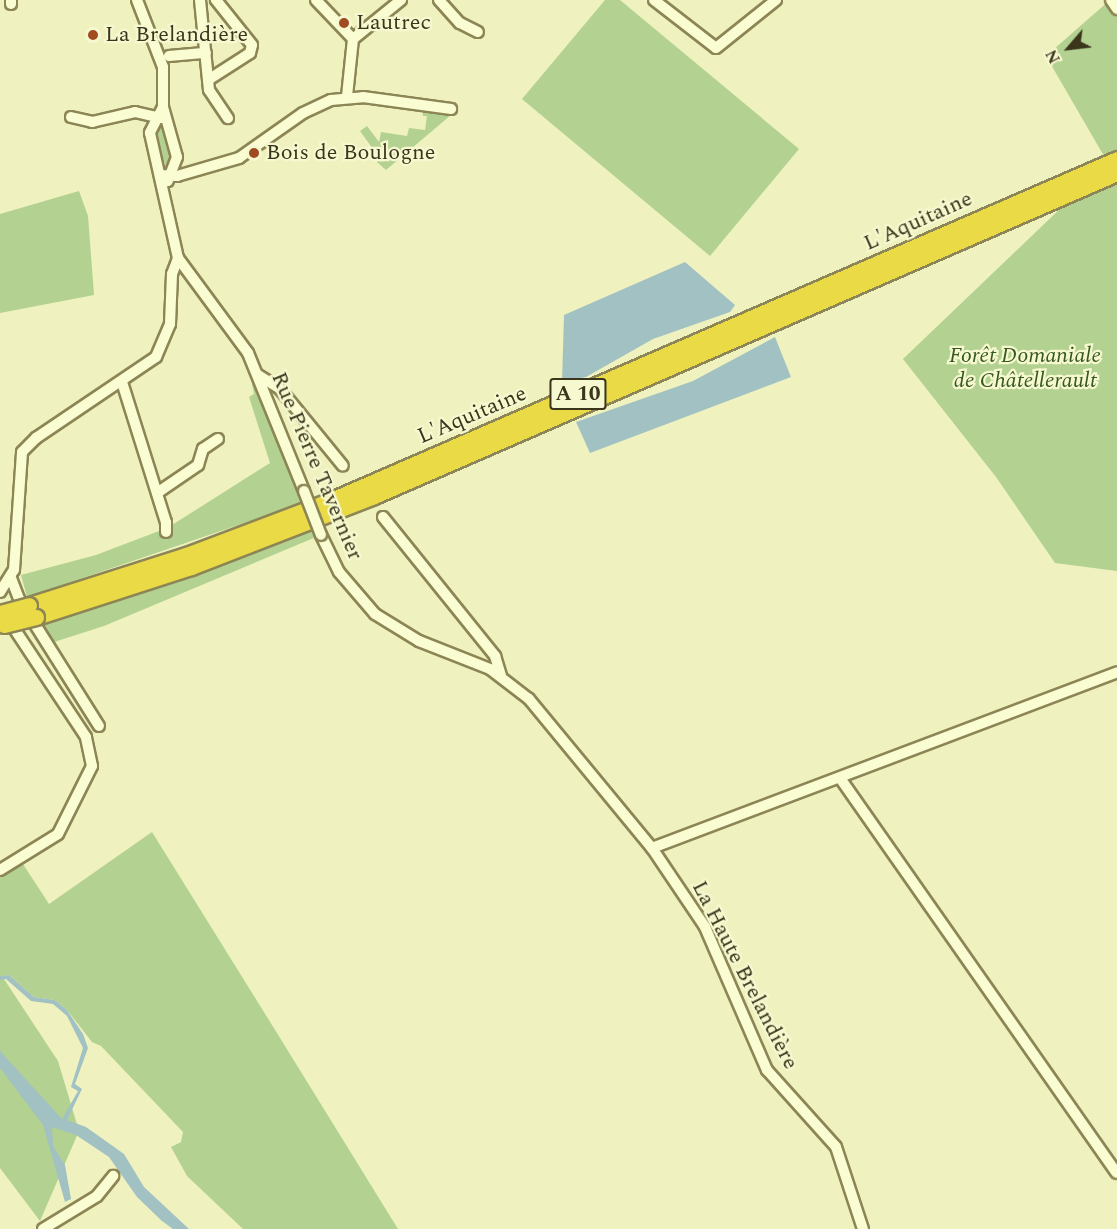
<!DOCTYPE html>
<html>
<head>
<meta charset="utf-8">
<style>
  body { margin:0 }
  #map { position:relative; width:1117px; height:1229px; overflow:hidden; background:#eff2be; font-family:Spectral,serif }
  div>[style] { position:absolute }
  .green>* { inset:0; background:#b3d191 }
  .water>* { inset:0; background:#a2c1c3 }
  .roads { filter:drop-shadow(2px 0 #8c8555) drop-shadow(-2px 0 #8c8555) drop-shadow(0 2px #8c8555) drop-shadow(0 -2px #8c8555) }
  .minor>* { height:10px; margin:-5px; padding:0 5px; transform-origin:5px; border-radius:5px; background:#fafcd2 }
  .highway>* { height:15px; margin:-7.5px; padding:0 7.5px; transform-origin:7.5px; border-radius:7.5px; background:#eada46 }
  .bridges { filter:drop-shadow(2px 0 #8c8555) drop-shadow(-2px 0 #8c8555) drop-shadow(0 2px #8c8555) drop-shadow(0 -2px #8c8555) }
  .minor-bridge>* { height:10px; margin:-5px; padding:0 5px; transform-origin:5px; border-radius:5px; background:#fafcd2 }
  .highway-bridge>* { height:15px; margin:-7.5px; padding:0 7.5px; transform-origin:7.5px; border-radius:7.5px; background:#eada46 }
  .dots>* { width:16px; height:16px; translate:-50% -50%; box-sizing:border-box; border:3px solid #f6f8cf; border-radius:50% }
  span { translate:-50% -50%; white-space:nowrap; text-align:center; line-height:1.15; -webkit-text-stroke:4.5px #f6f8cf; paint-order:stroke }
  .shield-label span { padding:2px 4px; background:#f6f8cf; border:2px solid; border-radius:4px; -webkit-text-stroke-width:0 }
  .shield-label { font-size:21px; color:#3a351b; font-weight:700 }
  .poi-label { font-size:22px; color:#3a351b }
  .left { translate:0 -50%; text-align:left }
  .street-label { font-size:22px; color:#3a351b }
  .park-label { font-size:22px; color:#375820; font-style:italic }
  .north { position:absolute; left:1039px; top:18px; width:60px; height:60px; -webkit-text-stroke:4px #f6f8cf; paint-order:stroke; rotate:242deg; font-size:16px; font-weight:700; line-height:24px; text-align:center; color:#3a351b }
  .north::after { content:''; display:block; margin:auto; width:21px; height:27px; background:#3a351b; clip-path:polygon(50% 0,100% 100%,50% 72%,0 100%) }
</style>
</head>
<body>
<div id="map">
  <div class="green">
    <i style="clip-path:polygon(605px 0,620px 0,799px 149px,710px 256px,522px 99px)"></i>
    <i style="clip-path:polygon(1110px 0,1117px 0,1117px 571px,1055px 563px,996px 477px,903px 359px,1108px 163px,1046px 56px)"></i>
    <i style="clip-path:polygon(423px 111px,451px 115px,386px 170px,377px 162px,378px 156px,360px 131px,367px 126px,379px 142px,381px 132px,407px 136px,409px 128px,425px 130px,427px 116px,423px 116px)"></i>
    <i style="clip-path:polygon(162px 122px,172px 157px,167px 170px,154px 134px)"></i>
    <i style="clip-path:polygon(79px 191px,88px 216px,94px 295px,0 313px,0 214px)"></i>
    <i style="clip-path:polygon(256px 382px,303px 503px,27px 597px,21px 575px,96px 555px,159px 531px,161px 537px,173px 532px,172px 525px,270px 463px,249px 397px,254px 394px,252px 384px)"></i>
    <i style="clip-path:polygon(313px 529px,316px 537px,104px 626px,51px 643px,39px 623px,155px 587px)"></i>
    <i style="clip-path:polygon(152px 832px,272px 1025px,398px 1229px,243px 1229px,187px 1176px,171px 1147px,181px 1142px,183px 1132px,101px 1046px,92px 1042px,67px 1010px,55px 1000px,34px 997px,9px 975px,2px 976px,58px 1061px,79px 1131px,40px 1221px,0 1168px,0 874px,21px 861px,49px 904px)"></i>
  </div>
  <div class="water">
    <i style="clip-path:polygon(685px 262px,735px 305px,730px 312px,653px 339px,586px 377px,562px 382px,564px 315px)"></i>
    <i style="clip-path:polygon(775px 337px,791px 377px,590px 453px,576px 422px,693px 381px)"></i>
    <i style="clip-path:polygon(9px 975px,34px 997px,55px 1000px,67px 1010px,83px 1034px,88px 1048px,75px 1084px,82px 1089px,67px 1120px,86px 1127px,124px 1154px,144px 1187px,189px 1229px,173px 1229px,162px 1221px,137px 1197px,109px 1157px,76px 1135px,52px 1127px,53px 1146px,65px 1165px,71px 1199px,65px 1202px,43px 1125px,0 1068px,0 1051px,62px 1119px,78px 1091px,71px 1087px,83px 1048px,67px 1016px,53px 1004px,31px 1001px,6px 979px,0 980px,0 976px)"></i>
  </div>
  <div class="roads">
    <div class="minor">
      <i style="left:11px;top:0;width:4px;rotate:90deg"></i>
      <i style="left:137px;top:0;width:72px;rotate:68.8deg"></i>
      <i style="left:163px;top:67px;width:40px;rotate:90deg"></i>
      <i style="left:163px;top:107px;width:52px;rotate:74.4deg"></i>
      <i style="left:177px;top:157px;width:26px;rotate:111deg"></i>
      <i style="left:200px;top:0;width:90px;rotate:84.3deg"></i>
      <i style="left:209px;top:90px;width:34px;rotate:56deg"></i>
      <i style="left:316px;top:0;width:54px;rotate:46.5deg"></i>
      <i style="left:353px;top:39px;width:57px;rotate:96deg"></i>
      <i style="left:439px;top:0;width:31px;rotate:48deg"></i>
      <i style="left:460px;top:23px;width:20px;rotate:27deg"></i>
      <i style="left:654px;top:0;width:78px;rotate:37.7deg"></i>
      <i style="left:716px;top:48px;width:77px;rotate:-38.7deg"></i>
      <i style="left:1111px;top:0;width:11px;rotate:56deg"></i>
      <i style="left:353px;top:39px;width:62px;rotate:-39.1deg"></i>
      <i style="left:169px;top:56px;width:37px;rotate:-5deg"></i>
      <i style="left:208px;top:80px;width:50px;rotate:-32.7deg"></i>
      <i style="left:250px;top:53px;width:8px;rotate:-76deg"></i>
      <i style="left:252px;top:45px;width:58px;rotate:-128.7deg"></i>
      <i style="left:163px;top:107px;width:29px;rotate:117deg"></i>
      <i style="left:150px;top:133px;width:128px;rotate:77.4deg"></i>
      <i style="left:178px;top:258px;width:118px;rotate:53.6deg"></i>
      <i style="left:248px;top:353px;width:149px;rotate:67.9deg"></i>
      <i style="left:71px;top:117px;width:22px;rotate:13deg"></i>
      <i style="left:92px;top:122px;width:44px;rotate:-13.1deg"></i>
      <i style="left:135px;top:112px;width:27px;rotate:13deg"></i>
      <i style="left:161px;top:175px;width:16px;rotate:4deg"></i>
      <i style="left:177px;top:176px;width:65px;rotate:-16.2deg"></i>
      <i style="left:239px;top:158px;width:78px;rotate:-35.1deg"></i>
      <i style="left:303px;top:113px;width:31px;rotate:-25deg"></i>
      <i style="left:331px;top:100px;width:32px;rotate:-5deg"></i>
      <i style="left:363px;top:97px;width:89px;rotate:7.8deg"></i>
      <i style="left:258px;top:375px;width:26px;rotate:32deg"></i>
      <i style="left:280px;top:389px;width:99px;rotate:50.7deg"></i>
      <i style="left:122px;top:382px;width:147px;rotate:72.6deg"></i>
      <i style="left:166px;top:522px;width:10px;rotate:90deg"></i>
      <i style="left:157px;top:493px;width:50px;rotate:-34.3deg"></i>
      <i style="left:198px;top:465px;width:17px;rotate:-73deg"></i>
      <i style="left:203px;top:449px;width:18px;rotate:-34deg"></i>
      <i style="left:383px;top:517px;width:179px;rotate:51.1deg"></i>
      <i style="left:495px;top:656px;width:21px;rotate:73deg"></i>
      <i style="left:321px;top:535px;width:41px;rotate:64.1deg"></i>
      <i style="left:339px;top:572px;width:55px;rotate:49.4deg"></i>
      <i style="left:375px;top:614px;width:52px;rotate:31.5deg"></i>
      <i style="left:419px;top:641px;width:76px;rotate:21.5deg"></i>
      <i style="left:490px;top:669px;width:49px;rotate:37.6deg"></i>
      <i style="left:529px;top:699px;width:193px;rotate:50.5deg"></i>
      <i style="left:652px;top:848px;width:95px;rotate:56.1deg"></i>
      <i style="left:705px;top:927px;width:156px;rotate:66.6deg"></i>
      <i style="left:767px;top:1070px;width:103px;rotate:48.1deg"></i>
      <i style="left:836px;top:1147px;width:86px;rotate:71.8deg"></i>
      <i style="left:11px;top:578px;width:22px;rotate:69deg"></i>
      <i style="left:19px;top:599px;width:150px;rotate:57.8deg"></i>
      <i style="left:0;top:592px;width:26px;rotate:-58deg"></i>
      <i style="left:14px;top:570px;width:118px;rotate:-86.1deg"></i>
      <i style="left:22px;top:452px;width:20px;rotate:-45deg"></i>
      <i style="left:36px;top:438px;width:145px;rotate:-34deg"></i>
      <i style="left:156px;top:357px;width:36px;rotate:-67deg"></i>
      <i style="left:170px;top:324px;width:50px;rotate:-87.7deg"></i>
      <i style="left:172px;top:274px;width:17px;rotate:-69deg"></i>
      <i style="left:840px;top:778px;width:482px;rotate:55deg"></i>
      <i style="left:652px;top:848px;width:497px;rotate:-20.7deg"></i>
      <i style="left:0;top:870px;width:68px;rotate:-31.8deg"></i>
      <i style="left:58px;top:834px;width:76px;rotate:-63.4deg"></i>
      <i style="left:92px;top:766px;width:30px;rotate:-102deg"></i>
      <i style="left:86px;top:737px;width:141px;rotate:-123.5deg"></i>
      <i style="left:43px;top:1229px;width:63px;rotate:-31.4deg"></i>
      <i style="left:97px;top:1196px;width:26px;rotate:-51deg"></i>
    </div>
    <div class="highway">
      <i style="left:29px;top:605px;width:165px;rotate:-17.7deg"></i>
      <i style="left:186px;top:555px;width:153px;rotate:-20.7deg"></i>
      <i style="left:329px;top:501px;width:859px;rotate:-23.46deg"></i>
      <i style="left:36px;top:617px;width:163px;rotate:-17.9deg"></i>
      <i style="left:191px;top:567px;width:196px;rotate:-21.2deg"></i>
      <i style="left:374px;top:496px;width:810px;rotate:-23.5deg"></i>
    </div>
  </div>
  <div class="bridges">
    <div class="minor-bridge">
      <i style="left:304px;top:491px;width:47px;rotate:68.9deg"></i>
    </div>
    <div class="highway-bridge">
      <i style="left:0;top:613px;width:30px;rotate:-15deg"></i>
      <i style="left:4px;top:625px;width:33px;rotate:-14deg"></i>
    </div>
  </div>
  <div class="dots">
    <i style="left:344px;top:23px;background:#a04b20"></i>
    <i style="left:93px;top:35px;background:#a04b20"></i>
    <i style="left:254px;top:153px;background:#a04b20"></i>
  </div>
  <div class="shield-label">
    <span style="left:578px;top:394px">A 10</span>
  </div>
  <div class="poi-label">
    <span class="left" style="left:356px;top:23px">Lautrec</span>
    <span class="left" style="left:105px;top:35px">La Brelandière</span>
    <span class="left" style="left:266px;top:153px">Bois de Boulogne</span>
  </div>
  <div class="street-label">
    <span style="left:918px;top:221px;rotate:-24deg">L'Aquitaine</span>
    <span style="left:472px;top:415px;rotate:-23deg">L'Aquitaine</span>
    <span style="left:317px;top:466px;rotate:67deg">Rue Pierre Tavernier</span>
    <span style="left:745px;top:975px;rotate:63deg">La Haute Brelandière</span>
  </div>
  <div class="park-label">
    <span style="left:1025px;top:368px">Forêt Domaniale<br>de Châtellerault</span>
  </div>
  <div class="north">N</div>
</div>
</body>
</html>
